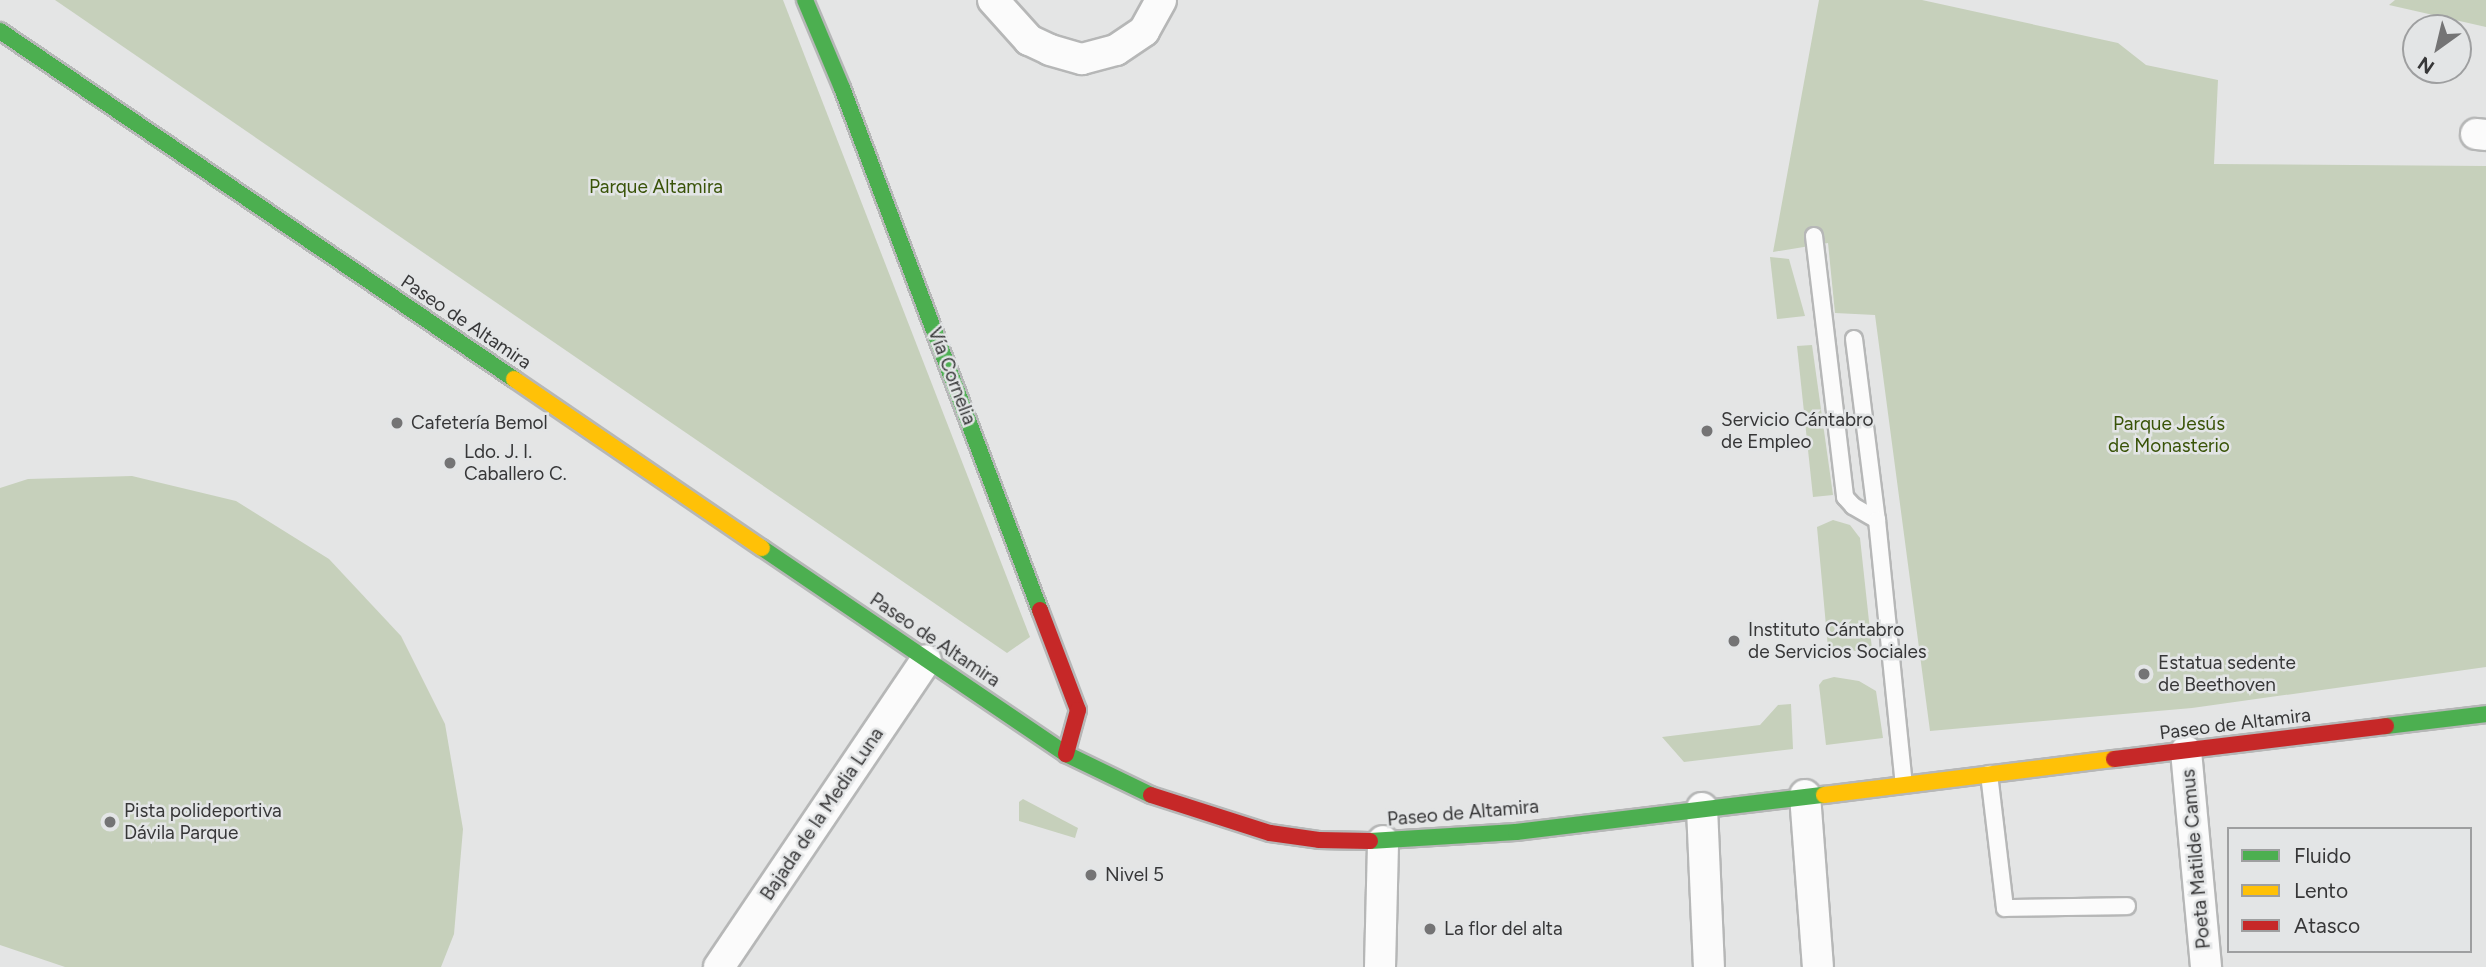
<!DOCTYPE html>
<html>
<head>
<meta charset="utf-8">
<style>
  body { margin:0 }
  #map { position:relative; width:2486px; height:967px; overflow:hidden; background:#e4e5e5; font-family:Figtree,sans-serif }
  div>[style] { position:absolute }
  .green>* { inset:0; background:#c6d0bb }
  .roads { filter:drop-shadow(2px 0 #b6b7b7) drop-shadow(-2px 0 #b6b7b7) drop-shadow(0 2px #b6b7b7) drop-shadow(0 -2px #b6b7b7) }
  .lane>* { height:16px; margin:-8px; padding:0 8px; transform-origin:8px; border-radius:8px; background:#fbfbfb }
  .street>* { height:30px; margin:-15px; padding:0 15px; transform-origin:15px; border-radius:15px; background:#fbfbfb }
  .fast>* { height:16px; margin:-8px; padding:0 8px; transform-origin:8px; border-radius:8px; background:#4caf50 }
  .slow>* { height:16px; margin:-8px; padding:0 8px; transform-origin:8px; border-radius:8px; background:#ffc107 }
  .jam>* { height:16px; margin:-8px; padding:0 8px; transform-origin:8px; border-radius:8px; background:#c62828 }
  .dots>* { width:19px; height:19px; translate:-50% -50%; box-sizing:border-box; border:4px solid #e3e5e6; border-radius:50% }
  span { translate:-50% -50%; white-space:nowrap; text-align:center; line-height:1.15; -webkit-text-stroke:5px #e3e5e6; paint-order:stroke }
  .park-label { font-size:19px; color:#395308 }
  .street-label { font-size:19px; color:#373738 }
  .poi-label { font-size:19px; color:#373738 }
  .left { translate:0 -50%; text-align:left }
  .legend { position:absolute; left:2227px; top:827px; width:245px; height:126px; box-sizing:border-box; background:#e3e5e6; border:2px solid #9e9fa0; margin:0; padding:9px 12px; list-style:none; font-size:21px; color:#373738 }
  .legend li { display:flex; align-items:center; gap:14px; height:35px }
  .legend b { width:35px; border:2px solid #9e9fa0 }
  .north { position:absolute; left:2402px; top:14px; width:70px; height:70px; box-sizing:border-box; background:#e3e5e6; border:2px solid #9e9fa0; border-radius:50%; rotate:214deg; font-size:19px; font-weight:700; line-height:28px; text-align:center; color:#373738 }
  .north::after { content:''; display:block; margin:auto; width:24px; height:32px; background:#747475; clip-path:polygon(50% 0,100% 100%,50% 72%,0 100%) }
</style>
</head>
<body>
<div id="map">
  <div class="green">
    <i style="clip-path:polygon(55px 0,783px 0,1030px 637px,1007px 653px)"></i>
    <i style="clip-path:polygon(1819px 0,1922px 0,2118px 43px,2146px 65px,2218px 80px,2214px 164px,2486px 166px,2486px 667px,2192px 708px,1930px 731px,1875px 315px,1835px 313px,1828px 243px,1773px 252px)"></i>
    <i style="clip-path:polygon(2395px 0,2486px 0,2486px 27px,2389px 5px)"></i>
    <i style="clip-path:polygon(1770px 257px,1789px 259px,1805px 316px,1777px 319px)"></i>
    <i style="clip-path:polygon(1812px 345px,1833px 495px,1813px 497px,1797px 346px)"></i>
    <i style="clip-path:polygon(132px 476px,236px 501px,329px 559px,401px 636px,445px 724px,463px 829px,454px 934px,441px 967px,65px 967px,0 945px,0 488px,28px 479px)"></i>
    <i style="clip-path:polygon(1833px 520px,1850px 525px,1860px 538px,1872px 649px,1835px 653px,1828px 648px,1817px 527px)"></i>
    <i style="clip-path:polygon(1834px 677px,1859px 681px,1876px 691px,1883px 738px,1826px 745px,1819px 685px,1823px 680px)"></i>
    <i style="clip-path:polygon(1791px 704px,1793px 749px,1684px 762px,1662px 737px,1760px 725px,1778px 705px)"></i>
    <i style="clip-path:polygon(1023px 799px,1078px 828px,1075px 838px,1019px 821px,1019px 802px)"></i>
  </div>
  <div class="roads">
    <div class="lane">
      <i style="left:1814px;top:236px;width:263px;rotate:83.2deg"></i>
      <i style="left:1845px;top:497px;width:12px;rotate:48deg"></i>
      <i style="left:1853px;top:506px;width:28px;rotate:30deg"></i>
      <i style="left:1854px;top:339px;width:182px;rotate:82.8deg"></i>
      <i style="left:1877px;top:520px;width:265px;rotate:84.2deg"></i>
      <i style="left:1989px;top:774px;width:135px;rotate:83.2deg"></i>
      <i style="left:2005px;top:908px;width:122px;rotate:-0.9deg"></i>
    </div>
    <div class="street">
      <i style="left:993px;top:0;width:54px;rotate:48deg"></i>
      <i style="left:1029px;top:40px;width:23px;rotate:25deg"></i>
      <i style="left:1050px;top:50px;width:33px;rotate:16deg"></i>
      <i style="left:1082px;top:59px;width:35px;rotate:-15deg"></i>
      <i style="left:1116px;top:50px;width:34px;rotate:-34deg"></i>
      <i style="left:1144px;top:31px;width:35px;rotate:-61deg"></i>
      <i style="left:2476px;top:134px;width:10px;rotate:6deg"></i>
      <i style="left:2186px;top:751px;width:217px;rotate:84.7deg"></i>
      <i style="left:1805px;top:795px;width:172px;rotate:85.7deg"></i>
      <i style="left:1702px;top:808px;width:159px;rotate:87.5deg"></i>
      <i style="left:719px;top:967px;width:370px;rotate:-56deg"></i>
      <i style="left:1380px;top:967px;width:126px;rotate:-88.6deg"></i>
    </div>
    <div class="fast">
      <i style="left:805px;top:0;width:95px;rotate:67.2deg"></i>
      <i style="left:842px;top:88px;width:558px;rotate:69.23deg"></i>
      <i style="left:0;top:31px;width:621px;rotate:34.1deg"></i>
      <i style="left:762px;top:548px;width:367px;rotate:34.1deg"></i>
      <i style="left:1066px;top:754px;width:94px;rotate:25.8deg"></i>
      <i style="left:2386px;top:726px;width:101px;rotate:-6.8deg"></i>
      <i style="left:1370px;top:841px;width:146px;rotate:-3.5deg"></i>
      <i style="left:1516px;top:832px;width:310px;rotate:-6.9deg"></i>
    </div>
    <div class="slow">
      <i style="left:514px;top:379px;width:300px;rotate:34.3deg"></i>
      <i style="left:1824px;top:795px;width:292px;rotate:-7.1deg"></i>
    </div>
    <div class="jam">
      <i style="left:1040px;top:610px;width:107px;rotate:69.2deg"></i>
      <i style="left:1078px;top:710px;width:46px;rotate:105.3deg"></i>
      <i style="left:2114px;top:759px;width:274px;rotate:-6.9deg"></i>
      <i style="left:1151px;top:795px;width:125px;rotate:17.7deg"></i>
      <i style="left:1270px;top:833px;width:49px;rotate:8.1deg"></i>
      <i style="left:1319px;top:840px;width:51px;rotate:1.1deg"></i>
    </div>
  </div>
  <div class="dots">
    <i style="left:397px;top:423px;background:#747475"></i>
    <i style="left:1707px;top:431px;background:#747475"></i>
    <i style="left:450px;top:463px;background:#747475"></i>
    <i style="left:1734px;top:641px;background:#747475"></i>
    <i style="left:2144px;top:674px;background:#747475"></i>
    <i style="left:110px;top:822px;background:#747475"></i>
    <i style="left:1091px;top:875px;background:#747475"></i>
    <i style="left:1430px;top:929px;background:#747475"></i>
  </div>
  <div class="park-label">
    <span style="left:656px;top:187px">Parque Altamira</span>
    <span style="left:2169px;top:435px">Parque Jesús<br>de Monasterio</span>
  </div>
  <div class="street-label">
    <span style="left:466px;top:322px;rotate:34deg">Paseo de Altamira</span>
    <span style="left:952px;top:376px;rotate:69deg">Vía Cornelia</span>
    <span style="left:935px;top:640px;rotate:34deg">Paseo de Altamira</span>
    <span style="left:2235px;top:724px;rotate:-7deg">Paseo de Altamira</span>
    <span style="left:1463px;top:813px;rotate:-5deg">Paseo de Altamira</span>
    <span style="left:822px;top:814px;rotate:-56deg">Bajada de la Media Luna</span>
    <span style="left:2196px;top:859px;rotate:-95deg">Poeta Matilde Camus</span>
  </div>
  <div class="poi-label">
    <span class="left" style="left:1721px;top:431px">Servicio Cántabro<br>de Empleo</span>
    <span class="left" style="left:411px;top:423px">Cafetería Bemol</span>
    <span class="left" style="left:464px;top:463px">Ldo. J. I.<br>Caballero C.</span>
    <span class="left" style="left:1748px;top:641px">Instituto Cántabro<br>de Servicios Sociales</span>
    <span class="left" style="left:2158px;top:674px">Estatua sedente<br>de Beethoven</span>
    <span class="left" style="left:124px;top:822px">Pista polideportiva<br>Dávila Parque</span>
    <span class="left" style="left:1105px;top:875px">Nivel 5</span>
    <span class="left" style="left:1444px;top:929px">La flor del alta</span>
  </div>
  <ul class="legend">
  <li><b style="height:9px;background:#4caf50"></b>Fluido</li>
  <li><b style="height:9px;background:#ffc107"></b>Lento</li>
  <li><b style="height:9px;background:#c62828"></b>Atasco</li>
  </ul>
  <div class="north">N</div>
</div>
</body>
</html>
